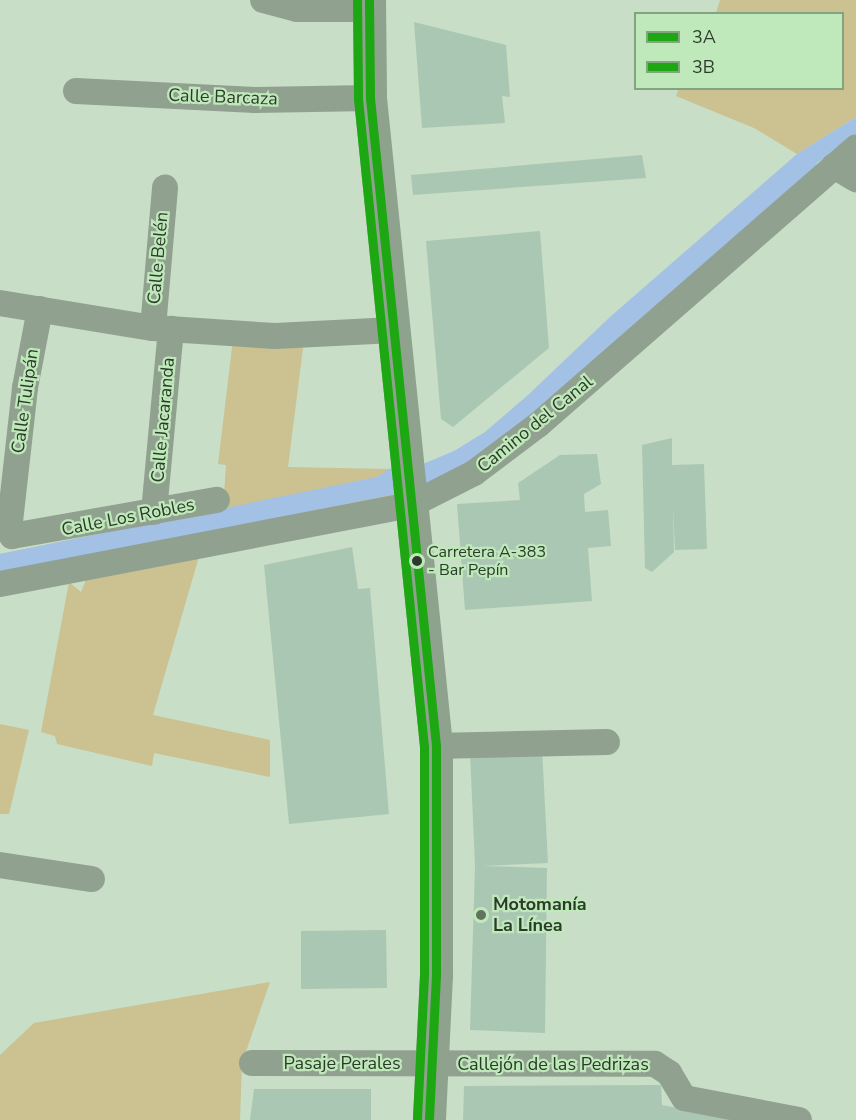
<!DOCTYPE html>
<html>
<head>
<meta charset="utf-8">
<style>
  body { margin:0 }
  #map { position:relative; width:856px; height:1120px; overflow:hidden; background:#c8dec6; font-family:"Nunito Sans",sans-serif }
  div>[style] { position:absolute }
  .green>* { inset:0; background:#cbc191 }
  .water>* { inset:0; background:#a2c1e5 }
  .building>* { inset:0; background:#aac7b3 }
  .minor>* { height:26px; margin:-13px; padding:0 13px; transform-origin:13px; border-radius:13px; background:#91a18f }
  .major>* { height:33px; margin:-16.5px; padding:0 16.5px; transform-origin:16.5px; border-radius:16.5px; background:#8ea28d }
  .bus-1>* { height:9px; margin:-4.5px; padding:0 4.5px; transform-origin:4.5px; border-radius:4.5px; background:#1da712 }
  .bus-2>* { height:9px; margin:-4.5px; padding:0 4.5px; transform-origin:4.5px; border-radius:4.5px; background:#1da712 }
  .dots>* { width:16px; height:16px; translate:-50% -50%; box-sizing:border-box; border:3px solid #c0e9bb; border-radius:50% }
  span { translate:-50% -50%; white-space:nowrap; text-align:center; line-height:1.15; -webkit-text-stroke:4.5px #c0e9bb; paint-order:stroke }
  .bus-label { font-size:16px; color:#2b3b29 }
  .left { translate:0 -50%; text-align:left }
  .street-label { font-size:18px; color:#2b3b29 }
  .poi-label { font-size:18px; color:#2b3b29; font-weight:700 }
  .legend { position:absolute; left:634px; top:12px; width:210px; height:78px; box-sizing:border-box; background:#c0e9bb; border:2px solid #84a381; margin:0; padding:8px 10px; list-style:none; font-size:18px; color:#2b3b29 }
  .legend li { display:flex; align-items:center; gap:12px; height:30px }
  .legend b { width:30px; border:2px solid #84a381 }
</style>
</head>
<body>
<div id="map">
  <div class="green">
    <i style="clip-path:polygon(720px 0,856px 0,856px 117px,797px 154px,754px 128px,676px 96px,679px 88px,842px 88px,842px 14px,716px 13px)"></i>
    <i style="clip-path:polygon(233px 339px,304px 340px,288px 467px,389px 469px,396px 500px,0 579px,0 554px,223px 509px,226px 465px,218px 464px)"></i>
    <i style="clip-path:polygon(200px 553px,153px 715px,270px 740px,270px 777px,154px 753px,152px 766px,57px 744px,55px 736px,41px 732px,69px 582px,81px 592px,88px 575px)"></i>
    <i style="clip-path:polygon(0 724px,29px 730px,9px 814px,0 814px)"></i>
    <i style="clip-path:polygon(270px 982px,242px 1063px,240px 1120px,0 1120px,0 1055px,34px 1023px)"></i>
  </div>
  <div class="water">
    <i style="clip-path:polygon(856px 117px,856px 137px,817px 163px,816px 170px,521px 433px,425px 488px,0 574px,0 554px,377px 477px,389px 469px,423px 464px,454px 451px,485px 432px,528px 395px,610px 317px,797px 154px)"></i>
  </div>
  <div class="building">
    <i style="clip-path:polygon(414px 22px,506px 45px,510px 97px,502px 96px,505px 123px,422px 128px)"></i>
    <i style="clip-path:polygon(642px 155px,646px 178px,413px 195px,411px 175px)"></i>
    <i style="clip-path:polygon(540px 231px,549px 348px,453px 427px,441px 419px,426px 241px)"></i>
    <i style="clip-path:polygon(672px 438px,672px 465px,704px 464px,707px 549px,675px 550px,673px 505px,674px 552px,652px 572px,645px 568px,642px 445px)"></i>
    <i style="clip-path:polygon(597px 454px,601px 484px,584px 494px,585px 512px,608px 510px,611px 546px,588px 548px,592px 601px,465px 610px,457px 504px,520px 500px,518px 483px,560px 455px)"></i>
    <i style="clip-path:polygon(352px 547px,358px 589px,370px 588px,389px 814px,289px 824px,264px 565px)"></i>
    <i style="clip-path:polygon(542px 748px,548px 863px,482px 866px,547px 868px,545px 1033px,470px 1030px,475px 866px,470px 752px)"></i>
    <i style="clip-path:polygon(386px 930px,387px 988px,301px 989px,301px 931px)"></i>
    <i style="clip-path:polygon(661px 1085px,662px 1105px,739px 1120px,463px 1120px,464px 1086px)"></i>
    <i style="clip-path:polygon(254px 1089px,371px 1089px,371px 1120px,250px 1120px)"></i>
  </div>
  <div class="minor">
    <i style="left:263px;top:0;width:35px;rotate:15deg"></i>
    <i style="left:297px;top:9px;width:72px"></i>
    <i style="left:76px;top:91px;width:179px;rotate:2.9deg"></i>
    <i style="left:255px;top:100px;width:115px;rotate:-1deg"></i>
    <i style="left:834px;top:166px;width:26px;rotate:31deg"></i>
    <i style="left:0;top:303px;width:155px;rotate:9.3deg"></i>
    <i style="left:153px;top:328px;width:122px;rotate:3.8deg"></i>
    <i style="left:275px;top:336px;width:119px;rotate:-2.9deg"></i>
    <i style="left:40px;top:309px;width:80px;rotate:100.8deg"></i>
    <i style="left:25px;top:388px;width:143px;rotate:96.4deg"></i>
    <i style="left:9px;top:530px;width:7px;rotate:63deg"></i>
    <i style="left:12px;top:536px;width:208px;rotate:-10deg"></i>
    <i style="left:153px;top:328px;width:141px;rotate:-85.1deg"></i>
    <i style="left:154px;top:512px;width:184px;rotate:-84.7deg"></i>
    <i style="left:0;top:584px;width:419px;rotate:-10.9deg"></i>
    <i style="left:411px;top:505px;width:71px;rotate:-26.9deg"></i>
    <i style="left:474px;top:473px;width:80px;rotate:-36.9deg"></i>
    <i style="left:538px;top:425px;width:422px;rotate:-41.1deg"></i>
    <i style="left:436px;top:746px;width:171px;rotate:-1.3deg"></i>
    <i style="left:0;top:865px;width:93px;rotate:8.7deg"></i>
    <i style="left:252px;top:1063px;width:403px;rotate:0.1deg"></i>
    <i style="left:655px;top:1064px;width:17px;rotate:33deg"></i>
    <i style="left:669px;top:1073px;width:29px;rotate:59deg"></i>
    <i style="left:684px;top:1098px;width:117px;rotate:10.8deg"></i>
  </div>
  <div class="major">
    <i style="left:369px;top:0;width:98px;rotate:89.4deg"></i>
    <i style="left:370px;top:98px;width:651px;rotate:84.18deg"></i>
    <i style="left:436px;top:746px;width:229px;rotate:90deg"></i>
    <i style="left:436px;top:975px;width:145px;rotate:92.8deg"></i>
  </div>
  <div class="bus-1">
    <i style="left:369px;top:0;width:98px;rotate:89.4deg"></i>
    <i style="left:370px;top:98px;width:651px;rotate:84.18deg"></i>
    <i style="left:436px;top:746px;width:229px;rotate:90deg"></i>
    <i style="left:436px;top:975px;width:145px;rotate:92.8deg"></i>
  </div>
  <div class="bus-2">
    <i style="left:357px;top:0;width:99px;rotate:89.4deg"></i>
    <i style="left:358px;top:99px;width:651px;rotate:84.18deg"></i>
    <i style="left:424px;top:747px;width:228px;rotate:90deg"></i>
    <i style="left:424px;top:975px;width:144px;rotate:92.8deg"></i>
  </div>
  <div class="dots">
    <i style="left:417px;top:561px;background:#2b3b29"></i>
    <i style="left:481px;top:915px;background:#627460"></i>
  </div>
  <div class="bus-label">
    <span class="left" style="left:428px;top:561px">Carretera A-383<br>- Bar Pepín</span>
  </div>
  <div class="street-label">
    <span style="left:223px;top:97px;rotate:2deg">Calle Barcaza</span>
    <span style="left:158px;top:258px;rotate:-85deg">Calle Belén</span>
    <span style="left:25px;top:401px;rotate:-82deg">Calle Tulipán</span>
    <span style="left:163px;top:420px;rotate:-85deg">Calle Jacaranda</span>
    <span style="left:535px;top:424px;rotate:-39deg">Camino del Canal</span>
    <span style="left:128px;top:517px;rotate:-11deg">Calle Los Robles</span>
    <span style="left:342px;top:1063px">Pasaje Perales</span>
    <span style="left:553px;top:1064px">Callejón de las Pedrizas</span>
  </div>
  <div class="poi-label">
    <span class="left" style="left:493px;top:915px">Motomanía<br>La Línea</span>
  </div>
  <ul class="legend">
  <li><b style="height:8px;background:#1da712"></b>3A</li>
  <li><b style="height:8px;background:#1da712"></b>3B</li>
  </ul>
</div>
</body>
</html>
